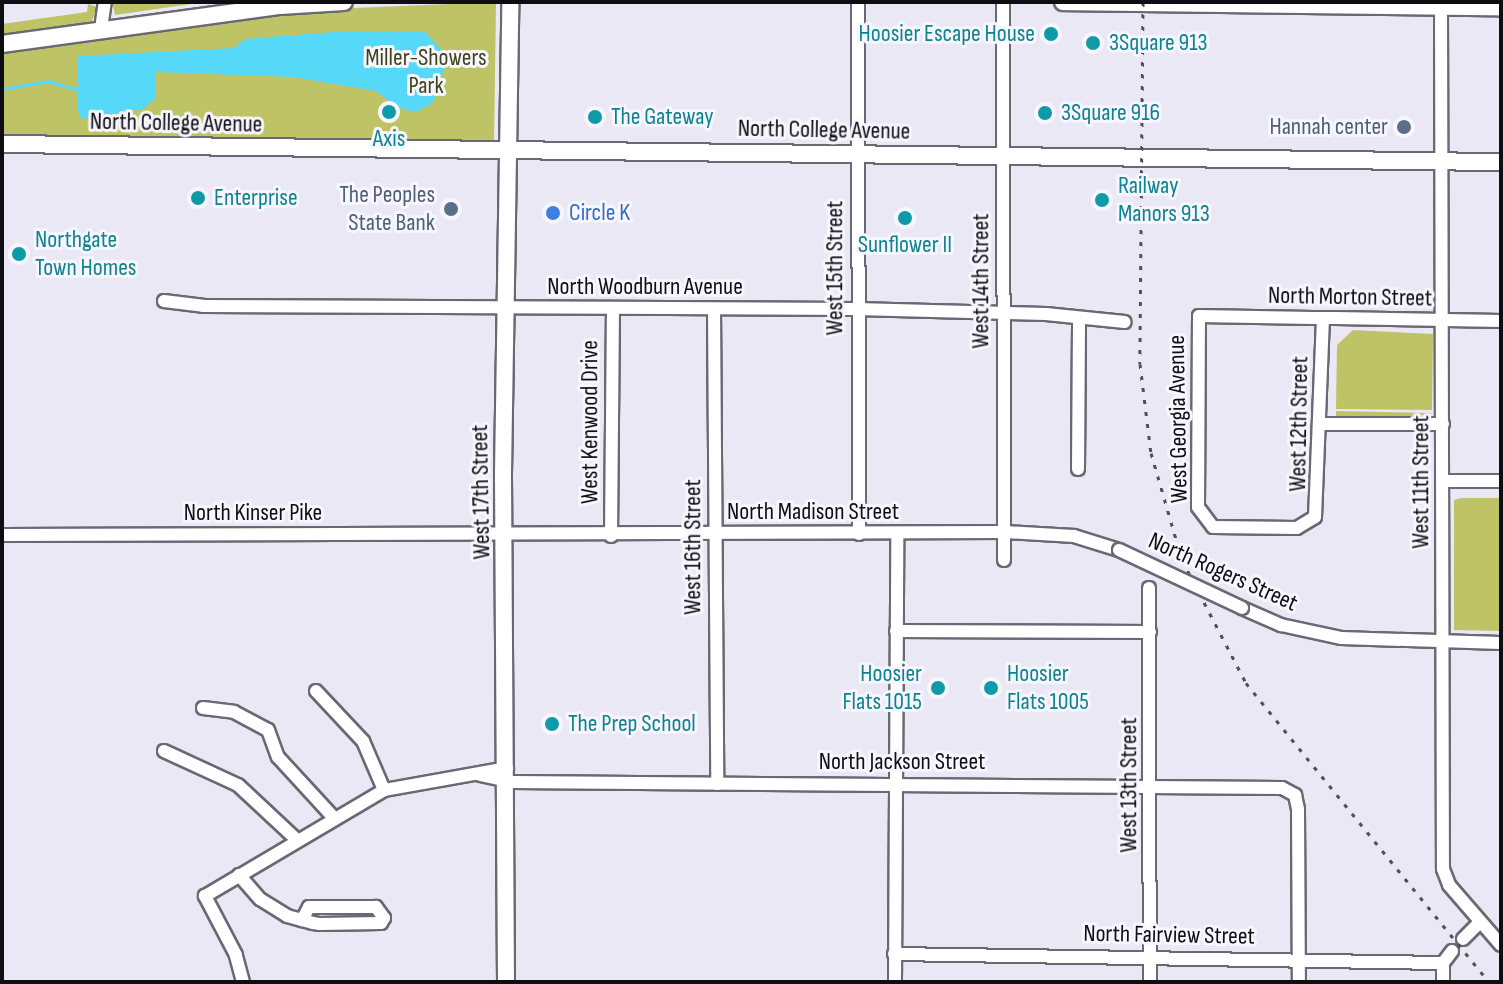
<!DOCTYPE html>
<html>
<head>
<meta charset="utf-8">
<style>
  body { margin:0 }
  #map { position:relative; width:1503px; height:984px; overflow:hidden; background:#eae8f5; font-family:"Sofia Sans Condensed",sans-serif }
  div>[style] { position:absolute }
  .green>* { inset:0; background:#bec366 }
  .water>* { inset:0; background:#56d8f9 }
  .stream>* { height:3px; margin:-1.5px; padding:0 1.5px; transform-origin:1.5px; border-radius:1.5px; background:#56d8f9 }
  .roads { filter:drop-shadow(2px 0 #6a6873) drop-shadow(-2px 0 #6a6873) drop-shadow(0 2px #6a6873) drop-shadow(0 -2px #6a6873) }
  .minor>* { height:12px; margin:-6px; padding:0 6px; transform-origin:6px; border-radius:6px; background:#fff }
  .major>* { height:16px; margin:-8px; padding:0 8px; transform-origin:8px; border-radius:8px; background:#fff }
  .rail>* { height:3px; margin-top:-1.5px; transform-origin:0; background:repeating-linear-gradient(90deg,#504f56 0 4px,transparent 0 12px) }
  .bridges { filter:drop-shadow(2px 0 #6a6873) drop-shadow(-2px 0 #6a6873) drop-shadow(0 2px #6a6873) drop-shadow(0 -2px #6a6873) }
  .minor-bridge>* { height:12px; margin:-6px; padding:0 6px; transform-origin:6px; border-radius:6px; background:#fff }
  .dots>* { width:22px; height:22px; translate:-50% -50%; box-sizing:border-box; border:4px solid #f7f6fe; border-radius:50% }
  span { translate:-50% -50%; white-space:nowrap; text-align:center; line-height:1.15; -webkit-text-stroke:6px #f7f6fe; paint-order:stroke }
  .culture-label { font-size:24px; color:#0d838f }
  .right { translate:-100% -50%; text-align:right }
  .left { translate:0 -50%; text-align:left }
  .park-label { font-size:24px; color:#404219 }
  .street-label { font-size:24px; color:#0e0d11 }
  .service-label { font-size:24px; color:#4e5e75 }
  .shop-label { font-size:24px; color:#366cbe }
  .frame { position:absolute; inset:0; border:4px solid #0e0d11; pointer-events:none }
</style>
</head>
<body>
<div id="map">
  <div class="green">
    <i style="clip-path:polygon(112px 2px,205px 2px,115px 15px)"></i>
    <i style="clip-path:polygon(496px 2px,494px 143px,2px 136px,2px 51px,282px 11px)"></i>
    <i style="clip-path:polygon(88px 4px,97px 7px,92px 21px,2px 37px,2px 24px,87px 12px)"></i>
    <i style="clip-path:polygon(1353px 330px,1433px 334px,1432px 410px,1336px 409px,1337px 345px)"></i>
    <i style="clip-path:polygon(1336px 411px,1433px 413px,1411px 418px,1336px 416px)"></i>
    <i style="clip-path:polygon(1461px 498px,1501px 498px,1501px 631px,1454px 630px,1454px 500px)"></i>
  </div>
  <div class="water">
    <i style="clip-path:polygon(334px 32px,425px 32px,448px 57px,433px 103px,416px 112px,398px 108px,376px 91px,292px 77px,156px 72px,156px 98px,143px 109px,81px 119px,78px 111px,78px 56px,234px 48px,245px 39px)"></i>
  </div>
  <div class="stream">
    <i style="left:2px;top:89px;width:47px;rotate:-9.9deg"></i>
    <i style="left:48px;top:81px;width:31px;rotate:17deg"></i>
  </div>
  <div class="roads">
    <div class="minor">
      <i style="left:858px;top:2px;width:532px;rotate:89.89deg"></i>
      <i style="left:1003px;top:2px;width:558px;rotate:89.9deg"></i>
      <i style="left:1441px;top:8px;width:861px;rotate:89.87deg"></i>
      <i style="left:1443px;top:869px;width:17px;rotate:69deg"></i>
      <i style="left:1449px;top:885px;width:79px;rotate:49.1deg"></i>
      <i style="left:101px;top:29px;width:27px;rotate:-82deg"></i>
      <i style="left:164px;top:301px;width:39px;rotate:7deg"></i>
      <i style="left:203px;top:306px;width:653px;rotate:0.26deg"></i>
      <i style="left:856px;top:309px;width:190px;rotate:1.5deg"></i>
      <i style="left:1046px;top:314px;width:79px;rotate:5.8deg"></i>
      <i style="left:714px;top:309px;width:475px;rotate:89.6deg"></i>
      <i style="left:1323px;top:318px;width:199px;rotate:92.3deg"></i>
      <i style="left:1315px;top:517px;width:21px;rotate:149deg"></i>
      <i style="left:1297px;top:528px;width:84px;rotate:-179.3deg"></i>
      <i style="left:1213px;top:527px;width:25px;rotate:-127deg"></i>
      <i style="left:1198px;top:507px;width:191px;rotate:-89.7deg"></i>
      <i style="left:1199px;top:316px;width:114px;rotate:1deg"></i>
      <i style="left:1313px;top:318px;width:23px"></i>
      <i style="left:1336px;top:318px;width:165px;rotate:1deg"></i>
      <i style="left:1321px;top:424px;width:122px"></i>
      <i style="left:1078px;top:469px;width:148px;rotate:-89.6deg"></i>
      <i style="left:1443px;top:481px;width:58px"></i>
      <i style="left:2px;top:535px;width:1003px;rotate:-0.17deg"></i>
      <i style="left:1005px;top:532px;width:69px;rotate:3.3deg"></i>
      <i style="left:1074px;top:536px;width:47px;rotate:17.3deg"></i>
      <i style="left:611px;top:536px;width:228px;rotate:-89.5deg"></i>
      <i style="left:1149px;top:588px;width:394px;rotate:89.9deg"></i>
      <i style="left:1242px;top:608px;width:43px;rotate:23.6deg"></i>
      <i style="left:1281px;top:625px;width:61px;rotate:12.2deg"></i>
      <i style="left:1341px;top:638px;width:160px;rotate:1.8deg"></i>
      <i style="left:896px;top:631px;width:254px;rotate:0.2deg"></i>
      <i style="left:316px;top:691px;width:69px;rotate:46.8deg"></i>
      <i style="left:363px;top:741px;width:53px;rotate:66.8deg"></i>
      <i style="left:203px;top:708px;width:31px;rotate:7deg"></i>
      <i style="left:234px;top:712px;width:38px;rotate:28deg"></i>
      <i style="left:268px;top:730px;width:29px;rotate:70deg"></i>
      <i style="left:278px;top:757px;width:84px;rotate:47.4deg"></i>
      <i style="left:164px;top:751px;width:81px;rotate:24.7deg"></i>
      <i style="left:238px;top:785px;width:79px;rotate:43deg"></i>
      <i style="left:480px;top:775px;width:33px;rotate:12deg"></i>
      <i style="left:512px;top:782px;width:770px;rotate:0.45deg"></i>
      <i style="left:1282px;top:788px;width:15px;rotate:28deg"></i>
      <i style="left:1295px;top:795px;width:14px;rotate:78deg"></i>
      <i style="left:1298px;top:809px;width:173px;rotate:89.7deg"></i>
      <i style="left:239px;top:875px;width:32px;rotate:49deg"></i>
      <i style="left:260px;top:899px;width:32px;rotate:32deg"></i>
      <i style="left:287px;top:916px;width:16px;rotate:15deg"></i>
      <i style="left:302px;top:920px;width:11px;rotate:15deg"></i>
      <i style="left:313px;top:923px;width:6px;rotate:9deg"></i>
      <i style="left:319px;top:924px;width:62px;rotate:-0.9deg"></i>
      <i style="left:381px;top:923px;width:6px;rotate:-59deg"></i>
      <i style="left:384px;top:918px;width:14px;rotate:-126deg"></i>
      <i style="left:376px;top:907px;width:67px;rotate:180deg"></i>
      <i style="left:309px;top:907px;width:15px;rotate:118deg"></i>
      <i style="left:1463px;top:939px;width:23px;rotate:-45deg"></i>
      <i style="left:894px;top:954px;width:549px;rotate:0.94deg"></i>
      <i style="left:243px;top:982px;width:28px;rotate:-105deg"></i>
      <i style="left:236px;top:955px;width:67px;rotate:-117.7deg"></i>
      <i style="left:205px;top:896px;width:208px;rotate:-30.6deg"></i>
      <i style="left:384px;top:790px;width:125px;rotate:-10.1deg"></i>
      <i style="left:895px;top:982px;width:449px;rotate:-89.7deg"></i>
      <i style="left:1443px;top:982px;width:19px;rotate:-90deg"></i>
      <i style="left:1443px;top:963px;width:15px;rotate:-53deg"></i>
    </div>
    <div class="major">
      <i style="left:1063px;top:2px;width:438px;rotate:0.7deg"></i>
      <i style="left:2px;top:44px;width:281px;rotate:-7.8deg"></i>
      <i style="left:280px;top:6px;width:64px;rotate:-3.6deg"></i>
      <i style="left:2px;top:144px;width:1499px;rotate:0.69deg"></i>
      <i style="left:506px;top:982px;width:509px;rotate:-90.34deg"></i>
      <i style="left:503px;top:473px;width:471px;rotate:-89.1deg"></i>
    </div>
  </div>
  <div class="rail">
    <i style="left:1143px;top:2px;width:362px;rotate:90.5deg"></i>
    <i style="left:1140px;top:364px;width:90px;rotate:83deg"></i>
    <i style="left:1151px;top:453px;width:111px;rotate:73.8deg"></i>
    <i style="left:1182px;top:560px;width:139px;rotate:62.5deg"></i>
    <i style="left:1246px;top:683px;width:385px;rotate:50.9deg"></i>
  </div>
  <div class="bridges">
    <div class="minor-bridge">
      <i style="left:1119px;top:550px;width:136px;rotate:25.2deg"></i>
    </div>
  </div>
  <div class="dots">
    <i style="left:1051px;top:34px;background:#0f9aa8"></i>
    <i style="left:1093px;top:43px;background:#0f9aa8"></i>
    <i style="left:389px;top:112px;background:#0f9aa8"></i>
    <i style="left:1045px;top:113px;background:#0f9aa8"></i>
    <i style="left:595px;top:117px;background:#0f9aa8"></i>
    <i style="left:1404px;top:127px;background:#5c6f8a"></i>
    <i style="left:198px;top:198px;background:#0f9aa8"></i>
    <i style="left:1102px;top:200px;background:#0f9aa8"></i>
    <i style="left:451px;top:209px;background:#5c6f8a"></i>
    <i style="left:553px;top:213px;background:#3f7fe0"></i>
    <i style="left:905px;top:218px;background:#0f9aa8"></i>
    <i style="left:19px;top:254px;background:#0f9aa8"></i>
    <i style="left:938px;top:688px;background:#0f9aa8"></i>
    <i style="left:991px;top:688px;background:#0f9aa8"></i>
    <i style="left:552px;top:724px;background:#0f9aa8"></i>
  </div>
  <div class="culture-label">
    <span class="right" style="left:1035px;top:34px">Hoosier Escape House</span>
    <span class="left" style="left:1109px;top:43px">3Square 913</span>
    <span class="left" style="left:1061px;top:113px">3Square 916</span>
    <span class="left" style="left:611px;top:117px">The Gateway</span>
    <span style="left:389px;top:139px">Axis</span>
    <span class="left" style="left:1118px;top:200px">Railway<br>Manors 913</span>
    <span class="left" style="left:214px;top:198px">Enterprise</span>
    <span class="left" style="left:35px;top:254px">Northgate<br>Town Homes</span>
    <span style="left:905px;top:245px">Sunflower II</span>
    <span class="right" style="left:922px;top:688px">Hoosier<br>Flats 1015</span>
    <span class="left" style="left:1007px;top:688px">Hoosier<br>Flats 1005</span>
    <span class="left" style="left:568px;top:724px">The Prep School</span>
  </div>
  <div class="park-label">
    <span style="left:426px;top:72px">Miller-Showers<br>Park</span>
  </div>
  <div class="street-label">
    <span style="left:176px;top:123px;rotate:1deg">North College Avenue</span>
    <span style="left:824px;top:130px;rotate:1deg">North College Avenue</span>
    <span style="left:835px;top:268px;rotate:-90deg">West 15th Street</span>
    <span style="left:981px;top:281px;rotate:-90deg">West 14th Street</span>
    <span style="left:645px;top:287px">North Woodburn Avenue</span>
    <span style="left:1350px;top:297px;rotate:1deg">North Morton Street</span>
    <span style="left:1178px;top:419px;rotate:-91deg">West Georgia Avenue</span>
    <span style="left:590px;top:422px;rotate:-90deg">West Kenwood Drive</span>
    <span style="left:1299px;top:424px;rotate:-89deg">West 12th Street</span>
    <span style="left:1421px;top:482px;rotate:-90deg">West 11th Street</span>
    <span style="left:481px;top:492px;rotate:-91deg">West 17th Street</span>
    <span style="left:813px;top:512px">North Madison Street</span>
    <span style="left:253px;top:513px">North Kinser Pike</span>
    <span style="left:693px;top:547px;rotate:-90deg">West 16th Street</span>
    <span style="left:1223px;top:572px;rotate:24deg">North Rogers Street</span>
    <span style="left:902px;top:762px">North Jackson Street</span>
    <span style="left:1129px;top:785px;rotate:-90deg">West 13th Street</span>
    <span style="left:1169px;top:935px;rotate:1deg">North Fairview Street</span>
  </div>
  <div class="service-label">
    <span class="right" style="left:1388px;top:127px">Hannah center</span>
    <span class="right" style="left:435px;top:209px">The Peoples<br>State Bank</span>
  </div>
  <div class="shop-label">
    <span class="left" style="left:569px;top:213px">Circle K</span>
  </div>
  <div class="frame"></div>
</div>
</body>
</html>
